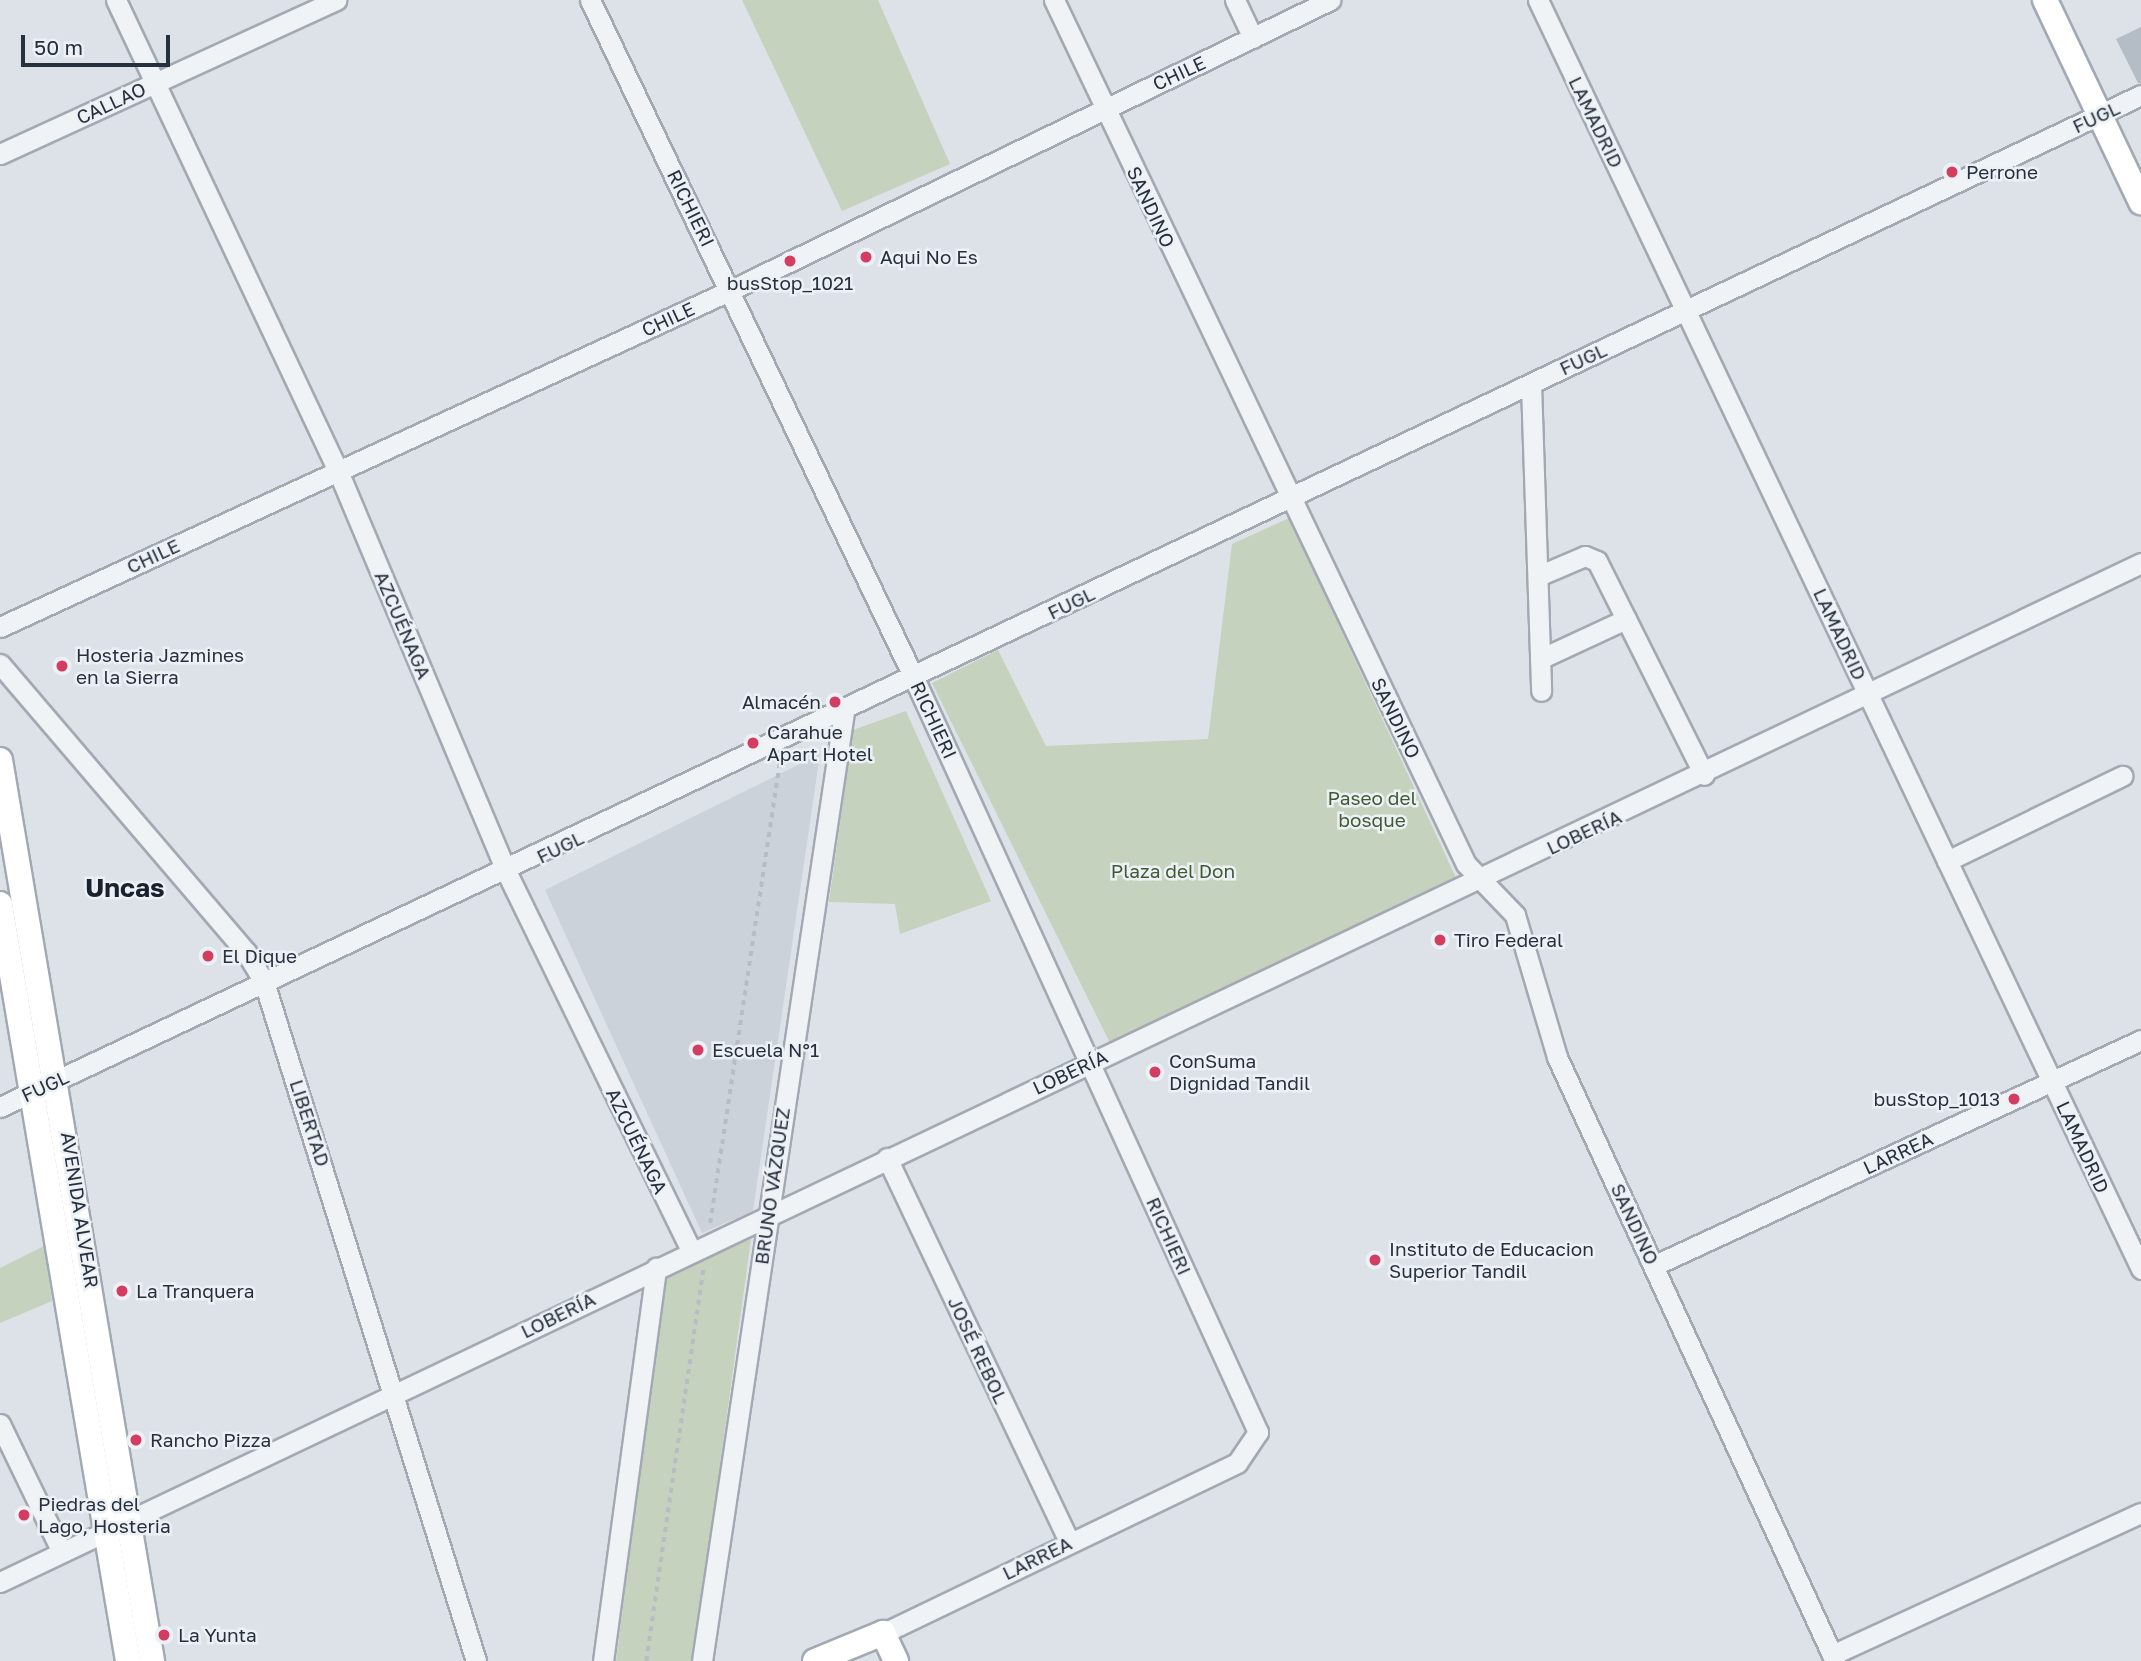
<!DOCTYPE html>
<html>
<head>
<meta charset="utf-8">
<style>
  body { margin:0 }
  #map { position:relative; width:2141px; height:1661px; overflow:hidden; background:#dde2e8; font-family:"Golos Text",sans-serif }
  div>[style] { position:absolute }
  .built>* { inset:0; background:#cbd2da }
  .green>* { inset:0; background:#c5d2be }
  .building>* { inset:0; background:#b4bcc5 }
  .path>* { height:3.5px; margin-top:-1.75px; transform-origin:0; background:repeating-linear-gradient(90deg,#b7bdc3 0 5px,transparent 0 10px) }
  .roads { filter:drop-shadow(2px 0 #a2a9b2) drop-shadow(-2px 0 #a2a9b2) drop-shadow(0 2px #a2a9b2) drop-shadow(0 -2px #a2a9b2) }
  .minor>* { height:19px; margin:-9.5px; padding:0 9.5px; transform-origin:9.5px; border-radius:9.5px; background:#f0f3f6 }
  .major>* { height:24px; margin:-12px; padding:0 12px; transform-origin:12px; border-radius:12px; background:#fff }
  .dots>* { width:19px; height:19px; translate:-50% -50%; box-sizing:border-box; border:4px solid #edf1f5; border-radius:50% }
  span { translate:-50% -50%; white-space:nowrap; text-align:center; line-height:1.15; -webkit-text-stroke:5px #edf1f5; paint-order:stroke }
  .street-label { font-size:19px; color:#26313f }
  .poi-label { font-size:19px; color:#26313f }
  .left { translate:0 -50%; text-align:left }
  .right { translate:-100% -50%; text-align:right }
  .park-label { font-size:19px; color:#3e5b33 }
  .district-label { font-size:26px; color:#19222f; font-weight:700 }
  .scale { position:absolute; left:21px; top:35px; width:149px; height:32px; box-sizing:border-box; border:4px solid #26313f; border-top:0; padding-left:9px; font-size:21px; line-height:24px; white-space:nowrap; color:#26313f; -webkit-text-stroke:5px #edf1f5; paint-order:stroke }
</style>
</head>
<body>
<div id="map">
  <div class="built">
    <i style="clip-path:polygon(820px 754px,753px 1211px,702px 1233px,545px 890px)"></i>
  </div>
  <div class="green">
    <i style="clip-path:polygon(742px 0,878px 0,950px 164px,842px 211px)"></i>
    <i style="clip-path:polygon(1289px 518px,1457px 880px,1111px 1045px,932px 683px,998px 650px,1046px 746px,1208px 739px,1232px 544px)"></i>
    <i style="clip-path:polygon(906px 711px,991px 901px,900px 934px,895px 904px,829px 902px,853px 730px)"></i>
    <i style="clip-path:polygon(751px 1239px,693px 1661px,616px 1661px,665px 1276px)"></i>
    <i style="clip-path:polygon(44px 1246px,52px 1301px,0 1323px,0 1268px)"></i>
  </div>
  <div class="building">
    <i style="clip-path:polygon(2141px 27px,2141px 83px,2138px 83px,2116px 39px)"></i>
  </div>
  <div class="path">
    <i style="left:710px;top:1223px;width:468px;rotate:-81.4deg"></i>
    <i style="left:646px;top:1661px;width:396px;rotate:-81.7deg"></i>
  </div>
  <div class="roads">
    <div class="minor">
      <i style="left:116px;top:0;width:521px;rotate:64.76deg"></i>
      <i style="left:338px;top:471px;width:436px;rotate:67.2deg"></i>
      <i style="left:507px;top:873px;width:418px;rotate:64deg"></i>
      <i style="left:590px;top:0;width:751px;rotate:64.46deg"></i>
      <i style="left:914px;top:678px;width:829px;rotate:65.48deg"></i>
      <i style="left:1258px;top:1432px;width:37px;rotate:124deg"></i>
      <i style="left:1237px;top:1463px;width:393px;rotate:154.3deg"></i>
      <i style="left:1054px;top:0;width:957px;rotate:64.51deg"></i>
      <i style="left:1466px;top:864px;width:71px;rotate:46.1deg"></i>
      <i style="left:1515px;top:915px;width:148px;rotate:73.5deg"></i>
      <i style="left:1557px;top:1057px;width:665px;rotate:65.29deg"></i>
      <i style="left:1235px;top:0;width:42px;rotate:64.7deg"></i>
      <i style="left:1538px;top:0;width:1405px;rotate:64.58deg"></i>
      <i style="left:0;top:154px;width:370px;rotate:-24.6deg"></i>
      <i style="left:1531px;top:384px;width:307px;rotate:88.1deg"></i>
      <i style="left:1538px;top:576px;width:51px;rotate:-23.1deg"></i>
      <i style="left:1585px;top:556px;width:13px;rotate:23deg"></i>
      <i style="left:1597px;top:561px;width:239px;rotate:63.4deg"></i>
      <i style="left:0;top:627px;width:805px;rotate:-24.75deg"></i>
      <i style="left:731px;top:290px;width:666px;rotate:-25.83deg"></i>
      <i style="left:1540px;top:659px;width:95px;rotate:-24.9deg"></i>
      <i style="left:0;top:664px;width:379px;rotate:49.5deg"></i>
      <i style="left:246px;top:952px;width:35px;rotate:59deg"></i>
      <i style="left:264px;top:982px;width:711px;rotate:72.66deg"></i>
      <i style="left:1947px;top:861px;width:195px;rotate:-25.9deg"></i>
      <i style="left:0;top:1107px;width:2368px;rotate:-25.3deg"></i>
      <i style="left:887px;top:1158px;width:426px;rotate:64.6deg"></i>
      <i style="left:1655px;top:1265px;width:536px;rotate:-24.84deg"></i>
      <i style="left:0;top:1424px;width:142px;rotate:64.2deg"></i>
      <i style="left:0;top:1582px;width:2371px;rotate:-25.45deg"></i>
      <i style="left:1832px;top:1655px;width:340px;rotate:-24.7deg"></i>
      <i style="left:603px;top:1661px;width:397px;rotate:-82.3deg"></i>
      <i style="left:702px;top:1661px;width:960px;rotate:-81.49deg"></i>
    </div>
    <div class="major">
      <i style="left:2045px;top:0;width:224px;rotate:64.6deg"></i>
      <i style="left:0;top:760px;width:914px;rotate:80.42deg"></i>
      <i style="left:0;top:904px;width:768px;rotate:80.4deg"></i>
      <i style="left:815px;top:1661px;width:74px;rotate:-22.4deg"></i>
      <i style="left:883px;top:1633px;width:31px;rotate:65deg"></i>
    </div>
  </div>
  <div class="dots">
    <i style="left:1952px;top:172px;background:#d23d61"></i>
    <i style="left:866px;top:257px;background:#d23d61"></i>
    <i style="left:790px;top:261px;background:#d23d61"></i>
    <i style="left:62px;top:666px;background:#d23d61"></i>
    <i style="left:835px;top:702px;background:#d23d61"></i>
    <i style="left:753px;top:743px;background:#d23d61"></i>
    <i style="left:1440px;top:940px;background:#d23d61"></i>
    <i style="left:208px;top:956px;background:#d23d61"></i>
    <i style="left:698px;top:1050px;background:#d23d61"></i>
    <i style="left:1155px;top:1072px;background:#d23d61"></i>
    <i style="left:2014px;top:1099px;background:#d23d61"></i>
    <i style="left:1375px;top:1260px;background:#d23d61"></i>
    <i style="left:122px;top:1291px;background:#d23d61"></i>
    <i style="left:136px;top:1440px;background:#d23d61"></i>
    <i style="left:24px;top:1515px;background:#d23d61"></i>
    <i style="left:164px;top:1635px;background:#d23d61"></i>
  </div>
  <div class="street-label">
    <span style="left:1179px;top:73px;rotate:-25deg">CHILE</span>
    <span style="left:111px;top:103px;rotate:-25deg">CALLAO</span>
    <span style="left:2096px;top:117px;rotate:-25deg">FUGL</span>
    <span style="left:1596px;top:122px;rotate:64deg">LAMADRID</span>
    <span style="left:1151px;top:207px;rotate:65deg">SANDINO</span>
    <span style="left:691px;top:208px;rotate:64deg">RICHIERI</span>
    <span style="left:668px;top:319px;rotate:-25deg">CHILE</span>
    <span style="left:1583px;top:359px;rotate:-25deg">FUGL</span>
    <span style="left:153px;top:556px;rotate:-25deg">CHILE</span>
    <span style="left:1071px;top:603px;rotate:-26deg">FUGL</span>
    <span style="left:403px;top:625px;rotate:67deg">AZCUÉNAGA</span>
    <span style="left:1840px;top:634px;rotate:65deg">LAMADRID</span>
    <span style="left:1396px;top:718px;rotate:64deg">SANDINO</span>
    <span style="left:934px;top:720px;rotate:65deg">RICHIERI</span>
    <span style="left:1584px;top:832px;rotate:-25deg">LOBERÍA</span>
    <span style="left:560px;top:847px;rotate:-26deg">FUGL</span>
    <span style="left:1070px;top:1072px;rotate:-25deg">LOBERÍA</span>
    <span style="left:45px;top:1086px;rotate:-25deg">FUGL</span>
    <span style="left:310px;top:1123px;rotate:72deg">LIBERTAD</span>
    <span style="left:637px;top:1141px;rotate:64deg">AZCUÉNAGA</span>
    <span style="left:2083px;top:1147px;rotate:65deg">LAMADRID</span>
    <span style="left:1898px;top:1153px;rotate:-25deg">LARREA</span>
    <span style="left:772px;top:1186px;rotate:-82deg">BRUNO VÁZQUEZ</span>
    <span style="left:80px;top:1210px;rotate:81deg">AVENIDA ALVEAR</span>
    <span style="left:1635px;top:1224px;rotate:65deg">SANDINO</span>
    <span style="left:1169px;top:1236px;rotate:66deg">RICHIERI</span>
    <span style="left:558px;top:1315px;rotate:-26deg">LOBERÍA</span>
    <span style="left:978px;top:1350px;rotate:65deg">JOSÉ REBOL</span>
    <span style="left:1037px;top:1558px;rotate:-26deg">LARREA</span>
  </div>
  <div class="poi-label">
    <span class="left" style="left:1966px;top:172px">Perrone</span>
    <span class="left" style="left:880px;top:257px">Aqui No Es</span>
    <span style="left:790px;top:283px">busStop_1021</span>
    <span class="left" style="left:76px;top:666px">Hosteria Jazmines<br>en la Sierra</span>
    <span class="right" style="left:821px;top:702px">Almacén</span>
    <span class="left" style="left:767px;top:743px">Carahue<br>Apart Hotel</span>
    <span class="left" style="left:1454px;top:940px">Tiro Federal</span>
    <span class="left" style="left:222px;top:956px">El Dique</span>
    <span class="left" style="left:712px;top:1050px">Escuela N°1</span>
    <span class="left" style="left:1169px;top:1072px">ConSuma<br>Dignidad Tandil</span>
    <span class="right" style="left:2000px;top:1099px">busStop_1013</span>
    <span class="left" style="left:1389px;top:1260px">Instituto de Educacion<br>Superior Tandil</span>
    <span class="left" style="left:136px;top:1291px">La Tranquera</span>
    <span class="left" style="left:150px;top:1440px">Rancho Pizza</span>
    <span class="left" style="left:38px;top:1515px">Piedras del<br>Lago, Hosteria</span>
    <span class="left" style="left:178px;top:1635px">La Yunta</span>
  </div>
  <div class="park-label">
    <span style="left:1372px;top:809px">Paseo del<br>bosque</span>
    <span style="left:1173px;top:871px">Plaza del Don</span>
  </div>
  <div class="district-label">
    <span style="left:125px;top:888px">Uncas</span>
  </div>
  <div class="scale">50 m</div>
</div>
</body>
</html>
